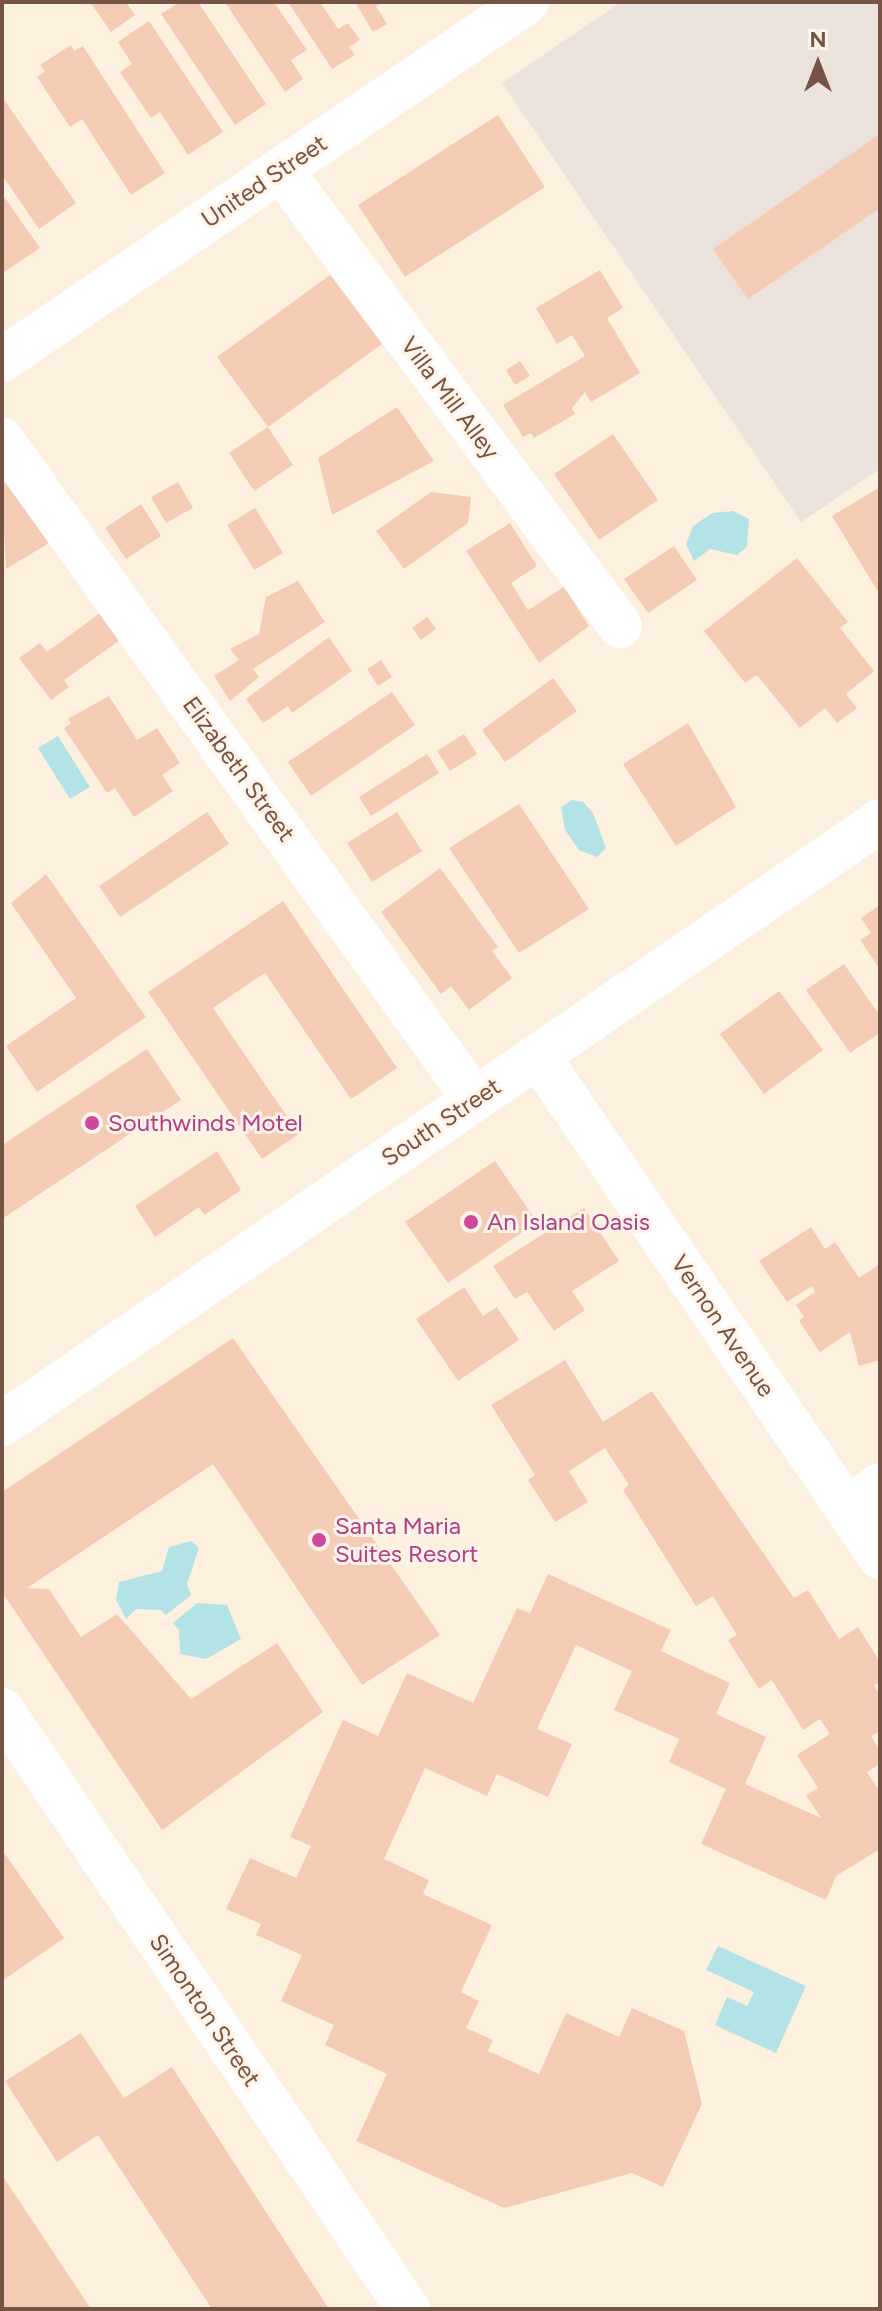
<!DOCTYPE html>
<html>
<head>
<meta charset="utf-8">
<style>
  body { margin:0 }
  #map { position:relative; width:882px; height:2311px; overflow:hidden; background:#fdf0df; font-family:Figtree,sans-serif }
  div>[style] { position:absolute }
  .industrial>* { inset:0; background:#ebe2db }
  .water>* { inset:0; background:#b3e2e7 }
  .building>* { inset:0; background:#f4cbb5 }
  .street>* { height:44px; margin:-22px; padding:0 22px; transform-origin:22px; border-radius:22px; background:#fff }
  .secondary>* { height:44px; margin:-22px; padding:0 22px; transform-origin:22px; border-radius:22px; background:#fff }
  .dots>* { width:22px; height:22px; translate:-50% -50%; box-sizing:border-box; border:4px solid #fff4e7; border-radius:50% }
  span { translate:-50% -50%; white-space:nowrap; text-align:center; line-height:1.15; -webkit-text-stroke:6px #fff4e7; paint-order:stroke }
  .street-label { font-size:24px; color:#755446 }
  .hotel-label { font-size:24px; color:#b23c85 }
  .left { translate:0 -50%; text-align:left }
  .frame { position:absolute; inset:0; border:4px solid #755446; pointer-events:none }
  .north { position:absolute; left:778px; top:24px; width:80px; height:80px; -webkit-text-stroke:6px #fff4e7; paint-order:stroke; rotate:0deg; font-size:22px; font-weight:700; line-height:32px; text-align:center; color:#755446 }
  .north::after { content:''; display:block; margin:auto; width:28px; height:36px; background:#755446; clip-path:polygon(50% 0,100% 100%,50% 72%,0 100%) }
</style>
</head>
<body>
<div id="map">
  <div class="industrial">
    <i style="clip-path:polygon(621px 2px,880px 2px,880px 469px,801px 522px,502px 83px)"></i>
  </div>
  <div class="water">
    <i style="clip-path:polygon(733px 511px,749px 519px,747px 547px,737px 555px,710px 549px,694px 561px,686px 544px,693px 526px,712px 513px)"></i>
    <i style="clip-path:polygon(58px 736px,90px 787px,70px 799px,38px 748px)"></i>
    <i style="clip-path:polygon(572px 800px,583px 802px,593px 813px,606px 848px,597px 857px,579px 850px,565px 830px,561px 807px)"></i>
    <i style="clip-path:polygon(191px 1541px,199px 1548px,187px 1584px,191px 1595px,166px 1615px,161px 1610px,136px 1609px,126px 1619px,116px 1600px,119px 1582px,162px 1571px,169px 1547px)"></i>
    <i style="clip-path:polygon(197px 1603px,227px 1605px,241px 1639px,206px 1659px,180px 1654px,179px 1630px,173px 1623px)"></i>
    <i style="clip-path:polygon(718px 1946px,806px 1986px,776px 2053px,715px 2025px,727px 1997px,747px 2006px,754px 1992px,706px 1970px)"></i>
  </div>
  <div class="building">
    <i style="clip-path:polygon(90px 2px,126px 2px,135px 15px,111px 32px)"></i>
    <i style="clip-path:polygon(180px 2px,198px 2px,266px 104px,235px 125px,161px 14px)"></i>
    <i style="clip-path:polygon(229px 2px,274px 2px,307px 50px,291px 60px,303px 79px,285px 92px,226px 4px)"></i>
    <i style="clip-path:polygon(288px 2px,320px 2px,338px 29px,348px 23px,360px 40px,349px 47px,355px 55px,332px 69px)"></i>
    <i style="clip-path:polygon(355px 2px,383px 2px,376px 6px,387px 24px,373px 32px)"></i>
    <i style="clip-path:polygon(149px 21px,223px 132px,188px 155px,160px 112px,151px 118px,120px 72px,132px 64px,118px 42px)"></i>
    <i style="clip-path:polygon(71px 45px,74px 51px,83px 46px,165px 173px,131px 195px,82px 119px,70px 127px,37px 77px,45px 72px,40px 65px)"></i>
    <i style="clip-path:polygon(2px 97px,76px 203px,39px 229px,2px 175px)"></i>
    <i style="clip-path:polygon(498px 115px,545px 187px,405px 277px,358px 205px)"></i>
    <i style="clip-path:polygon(880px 134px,880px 208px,748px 299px,713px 249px)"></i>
    <i style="clip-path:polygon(2px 194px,40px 248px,4px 272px,2px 269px)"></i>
    <i style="clip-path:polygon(600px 270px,623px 308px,607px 318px,640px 373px,591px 402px,585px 392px,572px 408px,575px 414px,534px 438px,531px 433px,523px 437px,503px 405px,585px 356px,572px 335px,557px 344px,536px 308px)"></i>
    <i style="clip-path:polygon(330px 275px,382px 344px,268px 427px,217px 357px)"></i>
    <i style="clip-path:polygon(520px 361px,530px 376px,515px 385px,506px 370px)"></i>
    <i style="clip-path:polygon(397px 407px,434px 461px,332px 515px,318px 458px)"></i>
    <i style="clip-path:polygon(268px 427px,293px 465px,254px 491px,229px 453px)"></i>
    <i style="clip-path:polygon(613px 434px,658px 500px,599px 540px,554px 474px)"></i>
    <i style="clip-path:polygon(11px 479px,49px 543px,6px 569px,2px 484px)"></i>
    <i style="clip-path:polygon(178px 482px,193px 508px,166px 523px,151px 497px)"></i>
    <i style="clip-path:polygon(880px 487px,880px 595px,832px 516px)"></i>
    <i style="clip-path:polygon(431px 492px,471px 497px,468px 523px,404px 569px,376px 531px)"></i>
    <i style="clip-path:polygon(141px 504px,161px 536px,126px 559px,105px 528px)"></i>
    <i style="clip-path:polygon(255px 508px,283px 553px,254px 570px,227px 525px)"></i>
    <i style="clip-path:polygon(510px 523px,537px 566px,511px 583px,528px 610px,564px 587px,589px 626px,539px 663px,466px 551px)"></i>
    <i style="clip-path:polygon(674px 546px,697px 580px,648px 613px,624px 579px)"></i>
    <i style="clip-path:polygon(797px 558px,848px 622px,840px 628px,874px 671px,846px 694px,857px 708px,837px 723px,825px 708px,800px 728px,757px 675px,745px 683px,704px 631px)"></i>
    <i style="clip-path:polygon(298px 581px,325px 622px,253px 669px,259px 677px,230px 701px,214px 676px,239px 660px,230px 649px,259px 634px,266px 597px)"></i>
    <i style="clip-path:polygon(100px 613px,120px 640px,64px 680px,69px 687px,51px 700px,19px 658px,40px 643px,47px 652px)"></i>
    <i style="clip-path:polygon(427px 617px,436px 629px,421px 640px,412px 628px)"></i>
    <i style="clip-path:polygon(329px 637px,352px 671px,292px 713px,288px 706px,263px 723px,246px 699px)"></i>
    <i style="clip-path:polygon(381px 660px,392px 677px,378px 686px,367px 669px)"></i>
    <i style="clip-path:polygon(553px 678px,577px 711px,505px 762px,482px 730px)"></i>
    <i style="clip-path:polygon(392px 692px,415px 725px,311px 796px,288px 762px)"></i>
    <i style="clip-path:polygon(109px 696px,137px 740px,157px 728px,180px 763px,162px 775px,173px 791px,134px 817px,115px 788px,107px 793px,64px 728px,71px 723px,68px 719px)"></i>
    <i style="clip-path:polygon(688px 723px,736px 807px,676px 846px,623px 764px)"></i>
    <i style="clip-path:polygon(464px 734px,477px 754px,450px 771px,437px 751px)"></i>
    <i style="clip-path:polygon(427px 754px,439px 773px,371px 816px,359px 797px)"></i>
    <i style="clip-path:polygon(519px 804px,589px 909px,519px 953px,449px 848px)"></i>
    <i style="clip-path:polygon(207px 812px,229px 844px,120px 917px,99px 886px)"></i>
    <i style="clip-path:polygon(397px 812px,422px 851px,372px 882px,347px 843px)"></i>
    <i style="clip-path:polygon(440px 868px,498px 947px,492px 951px,512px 978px,469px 1010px,451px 986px,441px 994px,381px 912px)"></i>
    <i style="clip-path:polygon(46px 874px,146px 1017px,37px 1092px,6px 1046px,76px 998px,11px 903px)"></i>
    <i style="clip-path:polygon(283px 901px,397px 1068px,351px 1099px,265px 973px,213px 1008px,299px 1134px,262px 1159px,148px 992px)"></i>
    <i style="clip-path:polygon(880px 905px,880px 969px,860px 940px,871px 933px,861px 918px)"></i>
    <i style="clip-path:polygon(844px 964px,880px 1016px,880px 1033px,850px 1053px,806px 990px)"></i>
    <i style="clip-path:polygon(779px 991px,823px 1050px,764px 1094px,720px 1034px)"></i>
    <i style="clip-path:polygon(147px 1049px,181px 1100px,2px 1219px,2px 1145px)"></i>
    <i style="clip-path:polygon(217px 1151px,241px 1190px,204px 1215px,199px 1207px,155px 1237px,135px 1206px)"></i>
    <i style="clip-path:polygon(495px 1161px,537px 1222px,448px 1283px,405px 1222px)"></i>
    <i style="clip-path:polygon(584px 1208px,619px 1261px,572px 1291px,585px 1310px,554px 1331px,527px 1292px,515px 1299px,493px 1266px)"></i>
    <i style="clip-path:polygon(811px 1227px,825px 1249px,835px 1242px,859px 1278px,880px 1264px,880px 1360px,859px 1366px,850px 1332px,820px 1352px,799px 1321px,804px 1317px,796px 1305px,815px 1292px,812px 1286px,787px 1302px,759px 1261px)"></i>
    <i style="clip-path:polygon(464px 1287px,483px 1316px,497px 1307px,519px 1340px,458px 1381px,416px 1319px)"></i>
    <i style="clip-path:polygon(233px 1338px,440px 1635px,362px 1685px,213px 1464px,27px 1588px,49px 1589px,81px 1637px,117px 1614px,191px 1699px,277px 1643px,323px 1712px,162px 1830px,2px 1592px,2px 1492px)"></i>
    <i style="clip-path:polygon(565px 1360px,603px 1422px,652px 1391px,794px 1598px,808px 1590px,839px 1639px,858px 1627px,880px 1662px,880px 1682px,874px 1685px,880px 1696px,880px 1731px,871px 1736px,880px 1751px,880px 1764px,867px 1772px,880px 1792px,880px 1849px,836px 1876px,826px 1900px,701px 1844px,726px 1789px,669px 1762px,679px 1739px,614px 1710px,632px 1671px,576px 1645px,537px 1729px,572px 1744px,548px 1797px,497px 1774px,487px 1796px,425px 1768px,384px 1859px,429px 1880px,423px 1894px,492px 1925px,461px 1992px,479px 2001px,466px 2028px,493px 2040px,488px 2051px,539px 2074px,566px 2013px,619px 2037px,632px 2008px,684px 2031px,702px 2104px,663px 2187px,632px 2173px,504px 2208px,356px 2141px,387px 2074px,325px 2045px,334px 2025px,281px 2001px,302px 1955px,256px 1935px,261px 1924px,226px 1909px,250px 1858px,296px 1878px,311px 1846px,290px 1837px,343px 1720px,378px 1736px,407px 1673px,473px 1703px,517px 1608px,530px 1613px,548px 1574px,671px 1630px,661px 1651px,730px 1683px,716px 1714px,766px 1737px,745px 1784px,821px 1818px,806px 1795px,818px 1788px,797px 1755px,830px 1734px,820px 1719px,803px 1730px,772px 1680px,759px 1689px,728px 1640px,737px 1635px,713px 1596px,696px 1606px,623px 1490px,629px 1485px,605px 1448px,569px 1471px,588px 1502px,555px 1522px,528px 1480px,535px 1475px,491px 1405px)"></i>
    <i style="clip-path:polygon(2px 1850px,64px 1938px,2px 1981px)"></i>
    <i style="clip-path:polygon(81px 2033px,124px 2098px,172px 2067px,329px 2309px,212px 2309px,98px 2135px,57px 2162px,5px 2081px)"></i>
    <i style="clip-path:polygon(2px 2175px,91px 2309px,2px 2309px)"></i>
  </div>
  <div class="street">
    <i style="left:281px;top:170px;width:568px;rotate:53.37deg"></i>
    <i style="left:2px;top:440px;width:811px;rotate:54.39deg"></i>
    <i style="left:538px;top:1056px;width:607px;rotate:55.68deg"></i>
    <i style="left:848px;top:1508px;width:39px;rotate:-36deg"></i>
    <i style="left:2px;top:1710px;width:724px;rotate:55.87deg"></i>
  </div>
  <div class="secondary">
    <i style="left:2px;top:360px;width:635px;rotate:-34.29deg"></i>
    <i style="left:2px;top:1424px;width:1065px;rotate:-34.48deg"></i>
  </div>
  <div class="dots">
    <i style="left:92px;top:1123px;background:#d1479c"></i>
    <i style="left:471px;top:1222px;background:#d1479c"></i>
    <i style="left:319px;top:1540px;background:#d1479c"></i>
  </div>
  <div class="street-label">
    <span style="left:264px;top:181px;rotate:-34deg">United Street</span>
    <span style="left:450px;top:398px;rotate:53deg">Villa Mill Alley</span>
    <span style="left:239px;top:769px;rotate:54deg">Elizabeth Street</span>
    <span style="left:441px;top:1122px;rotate:-34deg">South Street</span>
    <span style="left:723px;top:1326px;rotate:56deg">Vernon Avenue</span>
    <span style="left:205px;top:2010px;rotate:56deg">Simonton Street</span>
  </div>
  <div class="hotel-label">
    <span class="left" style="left:108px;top:1123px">Southwinds Motel</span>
    <span class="left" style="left:487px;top:1222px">An Island Oasis</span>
    <span class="left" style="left:335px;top:1540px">Santa Maria<br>Suites Resort</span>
  </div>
  <div class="frame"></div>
  <div class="north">N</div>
</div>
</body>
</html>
